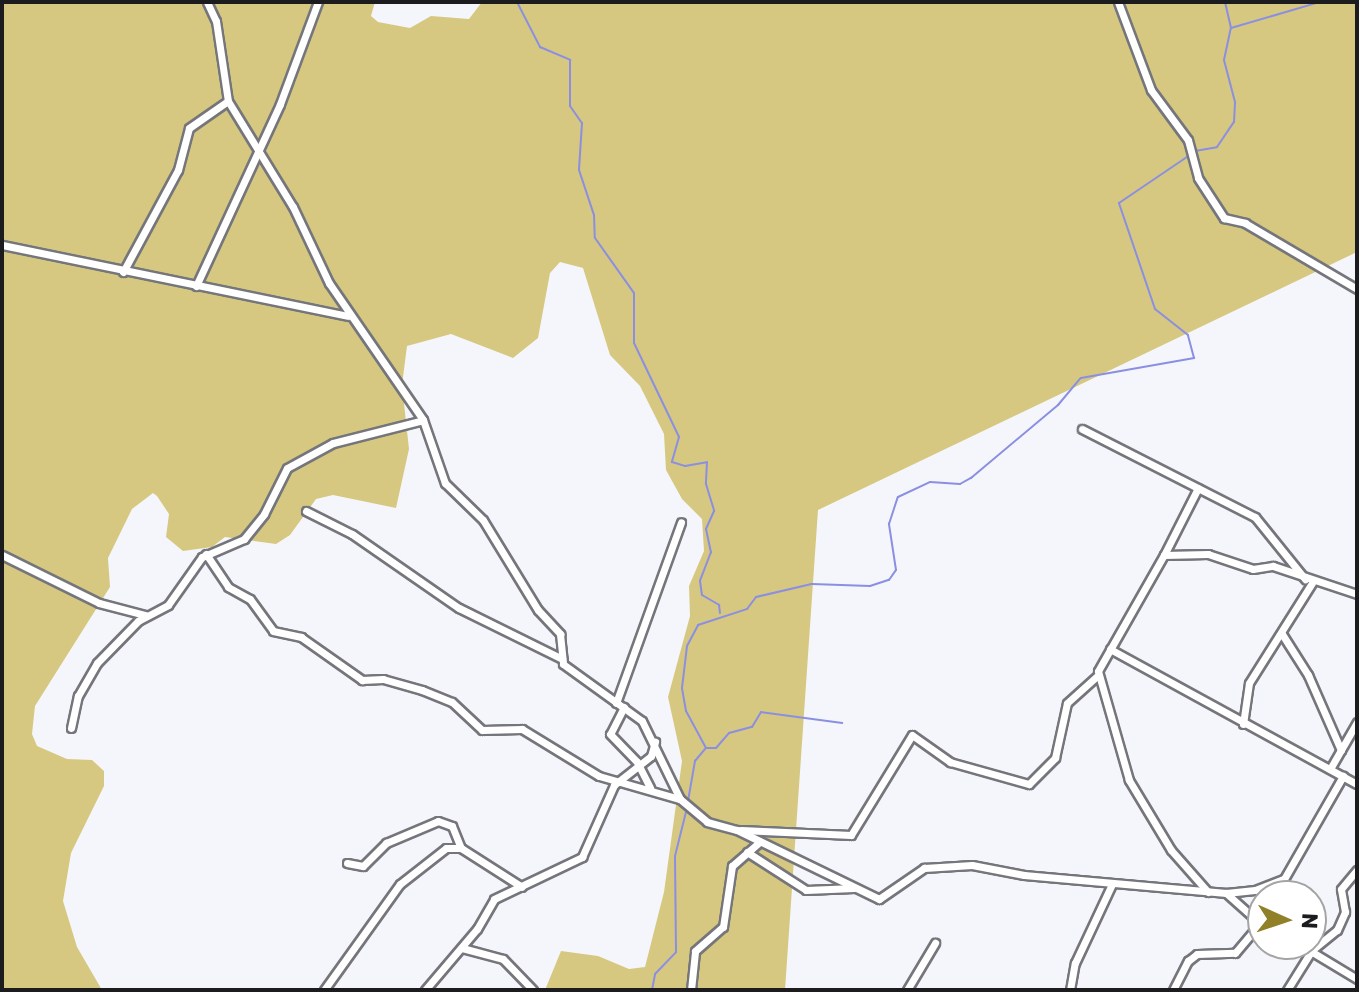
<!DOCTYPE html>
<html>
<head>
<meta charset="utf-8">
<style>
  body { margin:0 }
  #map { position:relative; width:1359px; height:992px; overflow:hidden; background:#f5f6fb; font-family:Rubik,sans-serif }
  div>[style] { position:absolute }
  .green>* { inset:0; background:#d6c880 }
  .stream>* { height:2px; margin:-1px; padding:0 1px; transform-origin:1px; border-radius:1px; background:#8b8fe2 }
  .roads { filter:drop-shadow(2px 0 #75767b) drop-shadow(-2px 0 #75767b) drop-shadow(0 2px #75767b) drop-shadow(0 -2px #75767b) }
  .minor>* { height:7px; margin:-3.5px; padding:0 3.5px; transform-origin:3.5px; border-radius:3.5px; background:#fff }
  span { translate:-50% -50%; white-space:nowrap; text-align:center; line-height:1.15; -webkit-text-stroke:8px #fff; paint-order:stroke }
  .frame { position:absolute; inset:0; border:4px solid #1c1c1e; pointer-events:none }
  .north { position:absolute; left:1247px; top:880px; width:80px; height:80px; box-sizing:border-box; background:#fff; border:2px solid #a4a4a5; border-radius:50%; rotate:93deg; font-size:22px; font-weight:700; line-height:32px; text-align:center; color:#1c1c1e }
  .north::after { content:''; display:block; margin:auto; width:28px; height:36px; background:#908027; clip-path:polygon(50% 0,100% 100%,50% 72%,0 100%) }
</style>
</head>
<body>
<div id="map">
  <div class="green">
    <i style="clip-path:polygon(2px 2px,375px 2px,371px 16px,378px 22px,410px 28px,431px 16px,469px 19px,482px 2px,1357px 2px,1357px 252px,818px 510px,785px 990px,545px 990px,561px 951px,598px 956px,629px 969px,645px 967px,664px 892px,682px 761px,668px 697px,690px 616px,689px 586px,704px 551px,702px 519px,682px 499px,666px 470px,664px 434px,640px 386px,610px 355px,583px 268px,560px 262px,550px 273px,538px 338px,513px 358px,451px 334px,407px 346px,402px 385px,409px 449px,396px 508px,333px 495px,316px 499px,290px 535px,276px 544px,225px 537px,212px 547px,183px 551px,166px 537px,169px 514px,157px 496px,153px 493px,132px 509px,108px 558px,110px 587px,35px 706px,32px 734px,37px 746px,67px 759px,92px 760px,104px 771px,104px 786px,71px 853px,63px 901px,77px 947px,102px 990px,2px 990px)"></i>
  </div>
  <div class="stream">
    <i style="left:517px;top:2px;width:51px;rotate:62.9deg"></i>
    <i style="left:540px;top:47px;width:33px;rotate:23deg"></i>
    <i style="left:570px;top:60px;width:46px;rotate:90deg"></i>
    <i style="left:570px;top:106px;width:21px;rotate:55deg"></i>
    <i style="left:582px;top:123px;width:47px;rotate:93.7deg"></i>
    <i style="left:579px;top:170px;width:47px;rotate:71.6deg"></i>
    <i style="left:594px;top:215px;width:23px;rotate:88deg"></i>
    <i style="left:595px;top:238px;width:67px;rotate:54.7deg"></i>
    <i style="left:634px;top:293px;width:50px;rotate:90deg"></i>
    <i style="left:634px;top:343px;width:104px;rotate:64.4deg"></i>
    <i style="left:679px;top:437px;width:26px;rotate:106deg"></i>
    <i style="left:672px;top:462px;width:14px;rotate:17deg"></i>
    <i style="left:685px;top:466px;width:22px;rotate:-10deg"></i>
    <i style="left:707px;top:462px;width:22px;rotate:93deg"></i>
    <i style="left:706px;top:484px;width:28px;rotate:73deg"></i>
    <i style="left:714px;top:511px;width:20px;rotate:114deg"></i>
    <i style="left:706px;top:529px;width:24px;rotate:78deg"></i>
    <i style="left:711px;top:552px;width:31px;rotate:111deg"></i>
    <i style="left:700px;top:581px;width:14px;rotate:82deg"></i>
    <i style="left:702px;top:595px;width:20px;rotate:30deg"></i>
    <i style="left:719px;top:605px;width:8px;rotate:83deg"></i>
    <i style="left:1225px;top:2px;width:27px;rotate:77deg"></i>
    <i style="left:1195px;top:151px;width:22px;rotate:-10deg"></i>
    <i style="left:1217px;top:147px;width:30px;rotate:-56deg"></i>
    <i style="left:1234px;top:122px;width:20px;rotate:-87deg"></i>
    <i style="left:1235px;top:102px;width:43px;rotate:-104.7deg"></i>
    <i style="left:1224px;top:60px;width:33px;rotate:-78deg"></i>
    <i style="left:1231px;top:28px;width:93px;rotate:-16.3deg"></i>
    <i style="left:707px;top:748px;width:9px"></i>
    <i style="left:716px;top:748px;width:20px;rotate:-49deg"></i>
    <i style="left:729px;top:733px;width:24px;rotate:-15deg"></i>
    <i style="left:752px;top:727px;width:17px;rotate:-59deg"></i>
    <i style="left:761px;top:712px;width:82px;rotate:7.7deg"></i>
    <i style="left:688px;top:801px;width:41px;rotate:-80.1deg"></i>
    <i style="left:695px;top:761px;width:17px;rotate:-50deg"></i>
    <i style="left:706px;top:748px;width:42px;rotate:-118.4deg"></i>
    <i style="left:686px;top:711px;width:23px;rotate:-100deg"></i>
    <i style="left:682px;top:688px;width:42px;rotate:-83.2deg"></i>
    <i style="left:687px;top:646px;width:24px;rotate:-62deg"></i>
    <i style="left:698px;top:625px;width:52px;rotate:-18.1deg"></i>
    <i style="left:747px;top:609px;width:15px;rotate:-53deg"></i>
    <i style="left:756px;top:597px;width:57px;rotate:-13.1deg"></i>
    <i style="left:812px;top:584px;width:58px;rotate:2deg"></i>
    <i style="left:870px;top:586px;width:20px;rotate:-18deg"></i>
    <i style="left:889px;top:580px;width:12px;rotate:-55deg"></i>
    <i style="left:896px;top:570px;width:47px;rotate:-98.7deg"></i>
    <i style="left:889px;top:524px;width:28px;rotate:-72deg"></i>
    <i style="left:898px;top:497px;width:35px;rotate:-25deg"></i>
    <i style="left:930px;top:482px;width:30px;rotate:4deg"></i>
    <i style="left:960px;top:484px;width:13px;rotate:-29deg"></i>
    <i style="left:971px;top:478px;width:114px;rotate:-40deg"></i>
    <i style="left:1058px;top:405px;width:35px;rotate:-50deg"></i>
    <i style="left:1081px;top:378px;width:115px;rotate:-10deg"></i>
    <i style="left:1194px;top:358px;width:24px;rotate:-105deg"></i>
    <i style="left:1188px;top:335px;width:42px;rotate:-141.8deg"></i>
    <i style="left:1155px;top:309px;width:112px;rotate:-108.8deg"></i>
    <i style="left:1119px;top:203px;width:86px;rotate:-34.1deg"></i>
    <i style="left:652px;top:990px;width:16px;rotate:-79deg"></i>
    <i style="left:655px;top:974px;width:30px;rotate:-46deg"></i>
    <i style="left:676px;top:952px;width:96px;rotate:-90.6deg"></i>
    <i style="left:675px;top:856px;width:49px;rotate:-76deg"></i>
  </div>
  <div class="roads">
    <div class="minor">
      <i style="left:207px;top:2px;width:21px;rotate:65deg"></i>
      <i style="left:216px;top:21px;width:81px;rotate:81.5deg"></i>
      <i style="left:228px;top:101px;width:124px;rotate:58.5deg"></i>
      <i style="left:293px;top:207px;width:84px;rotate:64.7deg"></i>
      <i style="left:329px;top:283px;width:166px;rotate:55.5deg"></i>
      <i style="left:423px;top:420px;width:67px;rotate:70.8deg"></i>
      <i style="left:445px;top:483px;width:53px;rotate:44.2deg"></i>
      <i style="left:483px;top:520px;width:105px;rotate:58.6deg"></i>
      <i style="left:538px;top:610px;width:33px;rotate:47deg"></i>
      <i style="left:560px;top:634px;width:30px;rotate:84deg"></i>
      <i style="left:563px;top:664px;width:97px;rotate:35.8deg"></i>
      <i style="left:642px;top:721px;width:87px;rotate:64deg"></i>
      <i style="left:680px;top:799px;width:35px;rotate:40deg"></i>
      <i style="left:707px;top:822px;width:31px;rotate:15deg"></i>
      <i style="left:737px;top:830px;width:158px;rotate:25.9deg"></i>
      <i style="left:879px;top:899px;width:55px;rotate:-34.6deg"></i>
      <i style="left:924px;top:868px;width:48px;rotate:-3.6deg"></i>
      <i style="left:972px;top:865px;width:53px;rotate:10.9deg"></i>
      <i style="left:1024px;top:875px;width:203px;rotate:5.1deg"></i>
      <i style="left:1226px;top:893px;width:29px;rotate:-6deg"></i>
      <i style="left:1255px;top:890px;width:31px;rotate:-21deg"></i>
      <i style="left:1284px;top:879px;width:119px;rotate:-60.2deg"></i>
      <i style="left:1118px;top:2px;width:94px;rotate:69.4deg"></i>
      <i style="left:1151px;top:90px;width:62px;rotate:53.5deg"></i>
      <i style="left:1188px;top:140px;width:39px;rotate:75deg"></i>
      <i style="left:1198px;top:178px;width:48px;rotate:57deg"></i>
      <i style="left:1224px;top:218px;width:22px;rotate:13deg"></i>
      <i style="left:1245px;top:223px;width:130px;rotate:30.5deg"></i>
      <i style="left:2px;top:245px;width:353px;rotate:11.6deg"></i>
      <i style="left:123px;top:272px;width:116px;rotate:-61.7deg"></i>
      <i style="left:178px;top:170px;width:43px;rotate:-75.3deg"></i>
      <i style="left:189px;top:128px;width:47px;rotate:-34.7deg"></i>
      <i style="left:196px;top:286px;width:200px;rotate:-65.2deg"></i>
      <i style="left:280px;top:104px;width:109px;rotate:-69.6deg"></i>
      <i style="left:1082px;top:429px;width:194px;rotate:27deg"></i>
      <i style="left:1255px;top:517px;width:80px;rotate:51.1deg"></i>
      <i style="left:306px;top:511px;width:51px;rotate:26.6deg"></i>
      <i style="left:352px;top:534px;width:130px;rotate:34.7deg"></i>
      <i style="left:459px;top:608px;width:115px;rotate:26.3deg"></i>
      <i style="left:206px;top:554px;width:40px;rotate:56deg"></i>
      <i style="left:228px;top:587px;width:25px;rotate:29deg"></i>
      <i style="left:250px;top:599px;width:39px;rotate:54deg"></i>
      <i style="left:273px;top:631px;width:29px;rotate:12deg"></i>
      <i style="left:301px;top:637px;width:75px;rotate:35.2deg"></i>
      <i style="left:362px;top:680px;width:21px;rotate:-3deg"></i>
      <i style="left:383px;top:679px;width:41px;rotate:15.8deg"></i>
      <i style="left:422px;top:690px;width:32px;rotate:22deg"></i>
      <i style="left:452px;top:702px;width:41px;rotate:43deg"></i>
      <i style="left:482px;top:730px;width:40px;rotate:-1.4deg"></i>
      <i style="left:522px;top:729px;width:90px;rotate:31.4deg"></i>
      <i style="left:599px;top:776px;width:84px;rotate:15.9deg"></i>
      <i style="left:2px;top:555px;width:108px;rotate:26.3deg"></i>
      <i style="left:99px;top:603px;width:48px;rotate:14.6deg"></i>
      <i style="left:1164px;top:555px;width:75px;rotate:-63.1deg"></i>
      <i style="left:1282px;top:634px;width:49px;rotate:57.6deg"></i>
      <i style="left:1308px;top:675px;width:82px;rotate:66.3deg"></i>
      <i style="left:1110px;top:649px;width:281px;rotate:28.7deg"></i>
      <i style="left:616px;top:703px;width:192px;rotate:-70.2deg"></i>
      <i style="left:624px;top:707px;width:30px;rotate:117deg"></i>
      <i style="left:610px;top:734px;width:39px;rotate:46deg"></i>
      <i style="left:637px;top:762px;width:29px;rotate:63deg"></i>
      <i style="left:1243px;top:724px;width:41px;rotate:-81.7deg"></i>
      <i style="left:1249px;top:683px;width:118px;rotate:-57.8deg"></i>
      <i style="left:71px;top:728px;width:33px;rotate:-78deg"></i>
      <i style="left:78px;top:696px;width:38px;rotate:-60deg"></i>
      <i style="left:97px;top:663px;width:59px;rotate:-45.7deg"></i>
      <i style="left:138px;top:621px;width:34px;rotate:-28deg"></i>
      <i style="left:168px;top:605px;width:59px;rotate:-54.7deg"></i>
      <i style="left:202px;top:557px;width:46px;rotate:-23.2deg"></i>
      <i style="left:244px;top:539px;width:32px;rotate:-51deg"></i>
      <i style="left:264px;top:514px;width:51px;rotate:-63.4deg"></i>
      <i style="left:287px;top:468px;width:52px;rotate:-28.5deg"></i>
      <i style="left:333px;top:443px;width:93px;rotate:-14.3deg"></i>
      <i style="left:1330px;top:769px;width:54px;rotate:-60.1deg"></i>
      <i style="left:741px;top:830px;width:110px;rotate:2.6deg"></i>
      <i style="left:851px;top:835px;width:117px;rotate:-58.6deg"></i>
      <i style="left:912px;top:735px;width:47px;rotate:35.4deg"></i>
      <i style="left:950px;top:762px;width:82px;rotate:15.6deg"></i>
      <i style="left:1029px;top:784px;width:37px;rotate:-45deg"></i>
      <i style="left:1055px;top:758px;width:56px;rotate:-77.7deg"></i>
      <i style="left:1067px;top:703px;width:40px;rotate:-42deg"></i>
      <i style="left:747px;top:852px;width:70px;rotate:32.8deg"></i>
      <i style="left:806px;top:890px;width:48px;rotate:-2.4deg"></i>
      <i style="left:347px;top:863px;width:16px;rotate:11deg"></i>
      <i style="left:363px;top:866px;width:33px;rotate:-45deg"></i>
      <i style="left:386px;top:843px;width:56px;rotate:-22.9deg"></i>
      <i style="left:438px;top:821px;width:15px;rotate:20deg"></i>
      <i style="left:452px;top:826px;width:24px;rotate:68deg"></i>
      <i style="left:461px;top:848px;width:72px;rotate:32.6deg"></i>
      <i style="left:1208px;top:892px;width:56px;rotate:-131.4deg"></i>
      <i style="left:1171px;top:850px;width:82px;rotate:-121deg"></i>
      <i style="left:1129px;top:780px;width:113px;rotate:-105.9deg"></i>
      <i style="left:1098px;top:671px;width:133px;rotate:-60.4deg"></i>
      <i style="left:1164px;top:555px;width:44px;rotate:-1.3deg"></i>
      <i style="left:1208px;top:554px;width:47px;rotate:18.4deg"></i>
      <i style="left:1253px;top:569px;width:20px;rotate:-9deg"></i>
      <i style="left:1273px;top:566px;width:89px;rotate:18.4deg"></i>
      <i style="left:1226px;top:893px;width:50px;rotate:41.7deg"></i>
      <i style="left:1299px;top:944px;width:68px;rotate:31.1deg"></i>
      <i style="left:462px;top:948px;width:42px;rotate:15deg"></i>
      <i style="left:503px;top:959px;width:43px;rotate:45.9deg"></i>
      <i style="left:324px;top:990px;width:130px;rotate:-54.4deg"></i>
      <i style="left:400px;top:884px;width:58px;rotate:-38deg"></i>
      <i style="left:446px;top:848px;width:15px"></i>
      <i style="left:425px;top:990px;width:80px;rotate:-49.6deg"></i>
      <i style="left:477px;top:929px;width:34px;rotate:-60deg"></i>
      <i style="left:494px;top:899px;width:98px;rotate:-25.5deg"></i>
      <i style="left:582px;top:857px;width:79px;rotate:-66deg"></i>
      <i style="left:614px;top:785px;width:47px;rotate:-38.1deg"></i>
      <i style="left:651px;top:756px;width:15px;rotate:-74deg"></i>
      <i style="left:691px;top:990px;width:39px;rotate:-84deg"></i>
      <i style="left:695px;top:951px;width:37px;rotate:-41deg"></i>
      <i style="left:723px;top:927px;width:62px;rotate:-81.6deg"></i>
      <i style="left:732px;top:866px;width:37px;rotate:-41deg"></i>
      <i style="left:907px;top:990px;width:55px;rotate:-59.2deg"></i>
      <i style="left:1070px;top:990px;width:27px;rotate:-80deg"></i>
      <i style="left:1075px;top:963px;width:87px;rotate:-64.9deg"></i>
      <i style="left:1173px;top:990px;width:33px;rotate:-63deg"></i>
      <i style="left:1188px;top:961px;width:11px;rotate:-38deg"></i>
      <i style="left:1197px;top:954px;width:38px;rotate:-2deg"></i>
      <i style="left:1235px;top:953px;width:38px;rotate:-50deg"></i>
      <i style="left:1287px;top:990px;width:47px;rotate:-58deg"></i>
      <i style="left:1312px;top:950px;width:32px;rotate:-39deg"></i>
      <i style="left:1337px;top:930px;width:20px;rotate:-66deg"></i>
      <i style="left:1345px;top:912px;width:23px;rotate:-100deg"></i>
      <i style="left:1341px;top:889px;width:25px;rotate:-50deg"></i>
    </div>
  </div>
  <div class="frame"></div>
  <div class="north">N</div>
</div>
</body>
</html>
